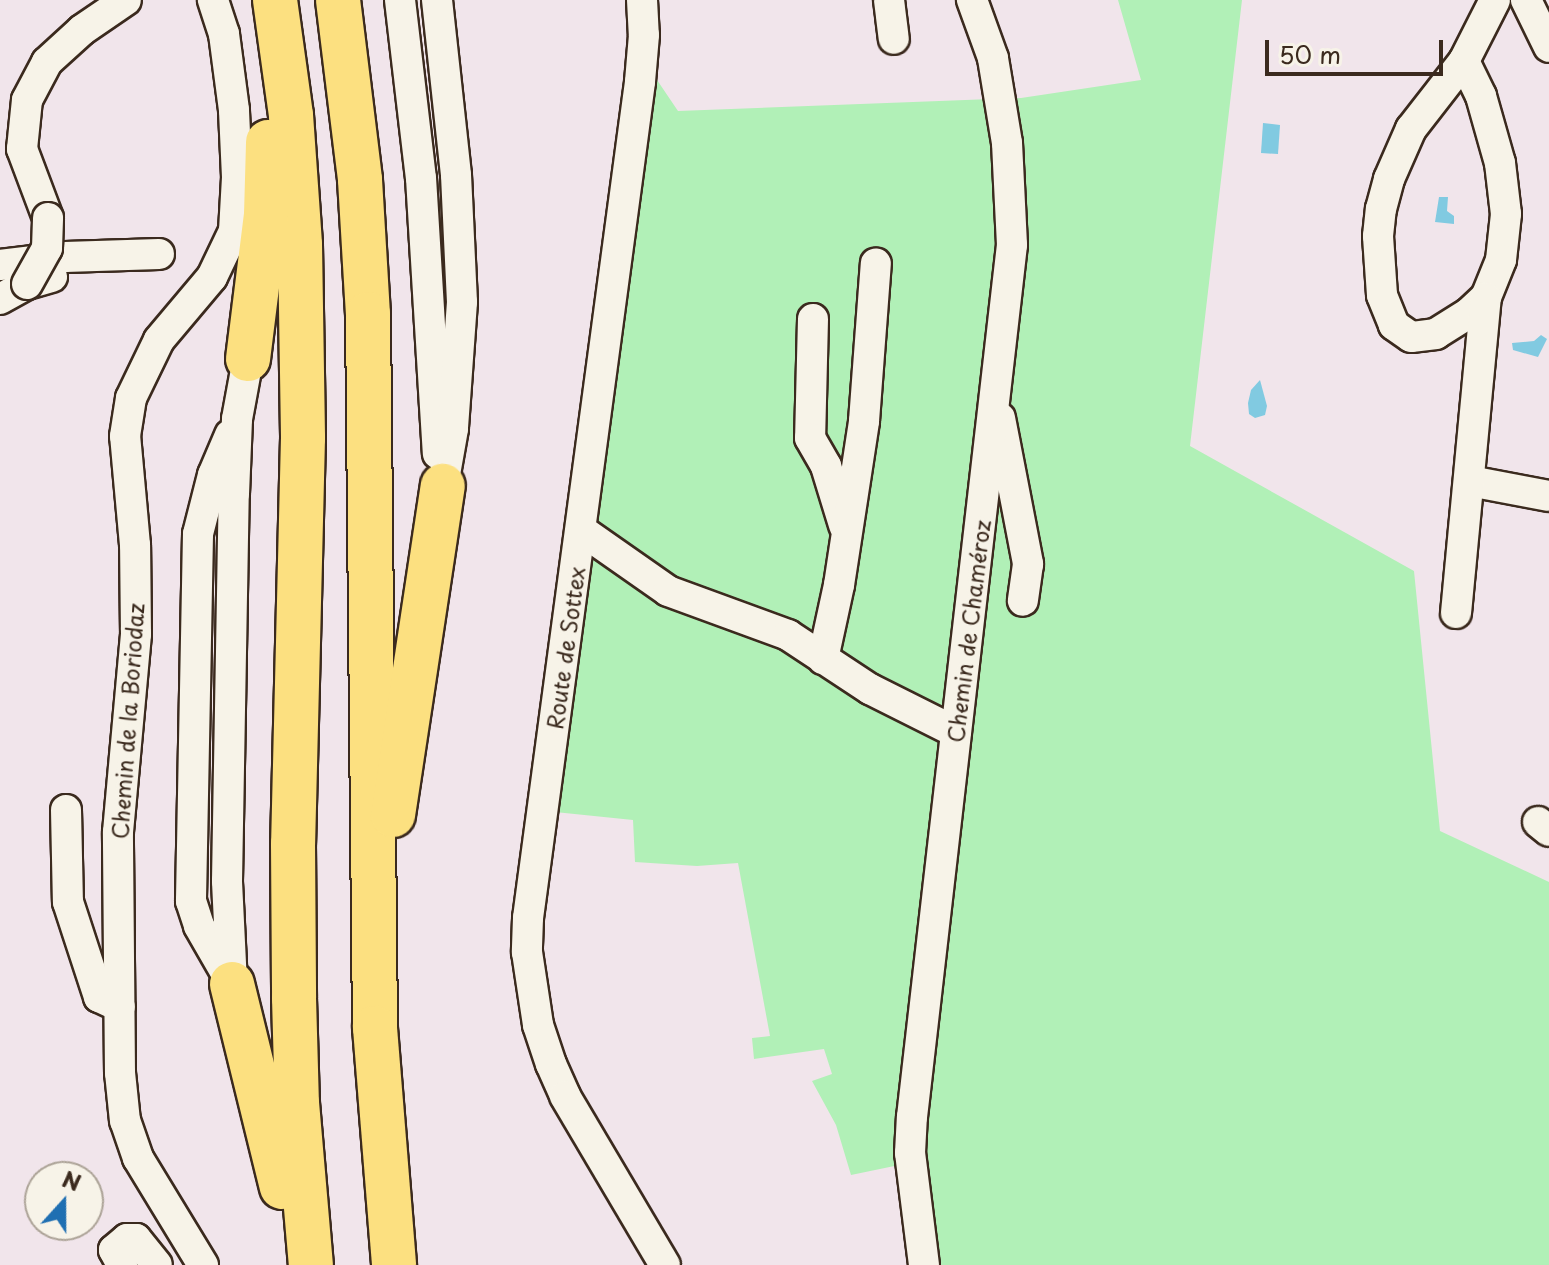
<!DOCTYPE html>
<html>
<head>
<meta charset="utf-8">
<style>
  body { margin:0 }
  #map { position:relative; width:1549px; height:1265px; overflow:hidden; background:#f1e5eb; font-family:"Playpen Sans",sans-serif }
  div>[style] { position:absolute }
  .green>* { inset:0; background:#b1f0b7 }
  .water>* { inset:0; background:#81cae1 }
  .roads { filter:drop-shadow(2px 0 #3b2a1e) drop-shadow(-2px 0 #3b2a1e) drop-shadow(0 2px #3b2a1e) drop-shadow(0 -2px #3b2a1e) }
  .minor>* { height:30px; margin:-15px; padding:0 15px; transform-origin:15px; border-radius:15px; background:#f7f3e8 }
  .highway>* { height:44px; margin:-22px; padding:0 22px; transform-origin:22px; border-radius:22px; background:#fce080 }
  .bridges { filter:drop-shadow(2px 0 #3b2a1e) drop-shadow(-2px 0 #3b2a1e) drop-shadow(0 2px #3b2a1e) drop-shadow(0 -2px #3b2a1e) }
  .minor-bridge>* { height:30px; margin:-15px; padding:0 15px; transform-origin:15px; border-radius:15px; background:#f7f3e8 }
  span { translate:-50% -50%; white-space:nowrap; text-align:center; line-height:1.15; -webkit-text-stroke:7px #f7f3e8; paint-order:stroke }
  .street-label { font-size:22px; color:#3b2a1e }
  .north { position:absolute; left:24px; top:1161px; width:80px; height:80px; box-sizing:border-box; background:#f7f3e8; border:2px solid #aca397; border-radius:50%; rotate:21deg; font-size:22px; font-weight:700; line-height:32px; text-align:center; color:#3b2a1e }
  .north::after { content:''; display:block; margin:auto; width:28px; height:36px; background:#1f6fb2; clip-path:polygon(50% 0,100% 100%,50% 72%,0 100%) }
  .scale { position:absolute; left:1265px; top:40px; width:178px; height:36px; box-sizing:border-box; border:4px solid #3b2a1e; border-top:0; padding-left:10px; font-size:24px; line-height:28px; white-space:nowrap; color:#3b2a1e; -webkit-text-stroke:6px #f7f3e8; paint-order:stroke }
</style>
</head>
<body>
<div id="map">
  <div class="green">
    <i style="clip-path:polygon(1118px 0,1242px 0,1190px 446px,1414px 571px,1440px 831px,1549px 882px,1549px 1265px,915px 1265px,904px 1164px,851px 1175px,836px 1125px,812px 1081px,832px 1074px,824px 1049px,754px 1059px,752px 1038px,770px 1036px,738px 863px,697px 866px,635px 862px,633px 820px,555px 812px,655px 77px,678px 111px,1021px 98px,1141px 80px)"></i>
  </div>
  <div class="water">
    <i style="clip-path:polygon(1263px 123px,1280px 125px,1278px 154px,1261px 153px)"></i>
    <i style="clip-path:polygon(1439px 197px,1448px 197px,1447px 211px,1454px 216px,1454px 224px,1435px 222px)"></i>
    <i style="clip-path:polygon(1541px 335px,1547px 339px,1538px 357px,1513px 350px,1512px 343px,1534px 341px)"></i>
    <i style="clip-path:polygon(1260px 380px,1267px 406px,1265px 415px,1255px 418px,1249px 414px,1248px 403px,1251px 390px)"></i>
  </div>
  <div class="roads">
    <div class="minor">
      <i style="left:400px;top:0;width:179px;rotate:83.3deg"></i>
      <i style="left:421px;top:178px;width:276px;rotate:86.5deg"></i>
      <i style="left:437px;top:0;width:176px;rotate:83.8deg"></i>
      <i style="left:456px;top:175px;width:127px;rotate:87.3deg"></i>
      <i style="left:462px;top:302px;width:127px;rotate:94.1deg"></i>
      <i style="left:453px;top:429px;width:58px;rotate:100deg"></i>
      <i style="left:642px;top:0;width:35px;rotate:87deg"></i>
      <i style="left:644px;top:35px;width:47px;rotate:94.9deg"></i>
      <i style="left:640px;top:82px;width:843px;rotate:97.63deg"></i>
      <i style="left:528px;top:918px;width:34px;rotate:92deg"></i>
      <i style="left:527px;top:952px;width:74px;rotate:81.4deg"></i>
      <i style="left:538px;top:1025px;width:41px;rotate:71.6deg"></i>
      <i style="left:551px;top:1064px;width:35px;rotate:66deg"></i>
      <i style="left:565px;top:1096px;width:196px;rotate:59.4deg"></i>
      <i style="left:889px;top:0;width:39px;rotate:83deg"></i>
      <i style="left:1526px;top:0;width:52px;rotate:63.9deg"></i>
      <i style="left:1464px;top:61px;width:39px;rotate:64deg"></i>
      <i style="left:1481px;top:96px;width:70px;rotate:74.2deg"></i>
      <i style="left:1500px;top:163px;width:51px;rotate:83.3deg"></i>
      <i style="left:1506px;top:214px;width:46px;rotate:96.2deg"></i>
      <i style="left:1501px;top:260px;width:40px;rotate:112deg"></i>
      <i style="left:1486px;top:297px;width:23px;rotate:137deg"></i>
      <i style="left:1469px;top:313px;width:39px;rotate:148deg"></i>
      <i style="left:1436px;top:334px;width:25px;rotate:173deg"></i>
      <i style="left:1411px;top:337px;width:21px;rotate:-145deg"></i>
      <i style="left:1394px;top:325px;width:32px;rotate:-112deg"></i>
      <i style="left:1382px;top:295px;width:59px;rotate:-93.9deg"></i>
      <i style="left:1378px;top:236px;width:27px;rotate:-84deg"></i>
      <i style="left:1381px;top:209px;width:31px;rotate:-75deg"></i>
      <i style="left:1389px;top:179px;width:55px;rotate:-66.3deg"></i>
      <i style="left:1411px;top:129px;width:86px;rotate:-52.1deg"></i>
      <i style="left:1464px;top:61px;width:68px;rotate:-63.1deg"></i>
      <i style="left:48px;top:218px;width:74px;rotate:-110.6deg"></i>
      <i style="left:22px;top:149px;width:49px;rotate:-84.2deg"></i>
      <i style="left:27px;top:100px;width:43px;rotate:-62.2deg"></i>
      <i style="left:47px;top:62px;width:47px;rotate:-42.4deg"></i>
      <i style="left:82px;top:30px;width:53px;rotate:-34.3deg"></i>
      <i style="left:0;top:265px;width:65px;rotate:-7deg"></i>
      <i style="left:65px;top:257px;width:94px;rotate:-1.8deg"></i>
      <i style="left:0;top:299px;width:31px;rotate:-29deg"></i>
      <i style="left:27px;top:284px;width:26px;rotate:-16deg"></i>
      <i style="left:813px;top:319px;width:119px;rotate:91.4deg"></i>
      <i style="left:810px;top:438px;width:32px;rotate:60deg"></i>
      <i style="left:826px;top:466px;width:62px;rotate:73deg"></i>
      <i style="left:1000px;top:418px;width:149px;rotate:79.1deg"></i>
      <i style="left:1028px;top:564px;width:37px;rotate:98deg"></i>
      <i style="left:230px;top:435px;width:43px;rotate:113deg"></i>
      <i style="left:213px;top:475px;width:61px;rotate:104.3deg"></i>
      <i style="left:198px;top:534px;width:367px;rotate:91.1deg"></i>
      <i style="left:191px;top:901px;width:26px;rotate:72deg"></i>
      <i style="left:199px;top:926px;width:62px;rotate:60.1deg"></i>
      <i style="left:1470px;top:481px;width:80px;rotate:10.8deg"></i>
      <i style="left:581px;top:530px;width:106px;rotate:35deg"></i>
      <i style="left:668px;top:591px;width:128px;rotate:20.1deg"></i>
      <i style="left:788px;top:635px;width:98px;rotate:33.4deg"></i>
      <i style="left:870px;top:689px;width:96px;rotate:26.6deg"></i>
      <i style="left:1456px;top:613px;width:317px;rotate:-84.6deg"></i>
      <i style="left:823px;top:659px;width:76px;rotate:-77.8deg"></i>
      <i style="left:839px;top:585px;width:166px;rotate:-81.3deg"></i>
      <i style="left:864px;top:421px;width:158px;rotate:-85.7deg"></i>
      <i style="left:66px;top:810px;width:92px;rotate:88.8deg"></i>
      <i style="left:68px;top:902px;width:100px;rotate:71.9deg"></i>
      <i style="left:99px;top:997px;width:23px;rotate:25deg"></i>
      <i style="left:1538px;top:822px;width:14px;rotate:39deg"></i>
      <i style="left:232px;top:984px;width:103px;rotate:-92.8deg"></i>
      <i style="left:227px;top:881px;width:387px;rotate:-89deg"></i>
      <i style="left:234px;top:494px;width:75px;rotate:-87.7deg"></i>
      <i style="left:237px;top:419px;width:61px;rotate:-79.6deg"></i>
      <i style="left:122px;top:1265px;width:17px;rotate:-118deg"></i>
      <i style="left:114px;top:1250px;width:17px;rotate:-40deg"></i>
      <i style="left:127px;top:1239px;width:9px"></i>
      <i style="left:136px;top:1239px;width:33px;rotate:51deg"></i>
      <i style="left:203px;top:1265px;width:125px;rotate:-121.3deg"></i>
      <i style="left:138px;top:1158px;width:39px;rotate:-109deg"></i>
      <i style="left:125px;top:1121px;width:48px;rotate:-95.9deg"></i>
      <i style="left:120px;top:1073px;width:241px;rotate:-90.5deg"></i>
      <i style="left:118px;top:832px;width:199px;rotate:-84.8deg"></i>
      <i style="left:136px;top:634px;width:89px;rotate:-90.6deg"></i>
      <i style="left:135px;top:545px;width:109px;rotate:-95.2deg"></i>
      <i style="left:125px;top:436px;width:38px;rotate:-81deg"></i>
      <i style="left:131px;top:398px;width:64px;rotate:-64.2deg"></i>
      <i style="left:159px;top:340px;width:82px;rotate:-49.9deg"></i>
      <i style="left:212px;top:277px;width:51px;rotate:-64.4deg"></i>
      <i style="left:234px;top:231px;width:54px;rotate:-86.8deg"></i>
      <i style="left:237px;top:177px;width:67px;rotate:-92.6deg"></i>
      <i style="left:234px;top:110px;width:77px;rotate:-97.5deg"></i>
      <i style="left:224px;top:34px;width:36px;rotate:-108deg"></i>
      <i style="left:924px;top:1265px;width:113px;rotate:-97.1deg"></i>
      <i style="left:910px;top:1153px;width:36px;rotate:-87deg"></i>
      <i style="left:912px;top:1117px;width:878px;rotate:-83.46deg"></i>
      <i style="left:1012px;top:245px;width:102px;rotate:-92.8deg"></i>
      <i style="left:1007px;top:143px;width:86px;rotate:-99.4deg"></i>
      <i style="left:993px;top:58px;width:62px;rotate:-109.9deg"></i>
    </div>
    <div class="highway">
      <i style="left:275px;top:0;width:116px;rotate:82.1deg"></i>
      <i style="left:291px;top:115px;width:130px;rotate:86deg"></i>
      <i style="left:300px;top:245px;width:193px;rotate:89.1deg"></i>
      <i style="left:303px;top:438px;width:406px;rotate:91.4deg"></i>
      <i style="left:293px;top:844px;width:154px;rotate:89.6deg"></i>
      <i style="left:294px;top:998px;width:105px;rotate:88.4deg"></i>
      <i style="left:297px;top:1103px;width:163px;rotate:85.1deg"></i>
      <i style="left:338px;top:0;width:181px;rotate:83deg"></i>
      <i style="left:360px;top:180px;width:134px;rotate:86.6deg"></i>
      <i style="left:368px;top:314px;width:714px;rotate:89.44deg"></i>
      <i style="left:375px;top:1028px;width:238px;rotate:85.4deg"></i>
      <i style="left:248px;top:359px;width:145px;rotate:-82.9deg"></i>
      <i style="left:266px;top:215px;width:73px;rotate:-88.4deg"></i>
      <i style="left:393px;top:815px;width:333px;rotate:-81.4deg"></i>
      <i style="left:232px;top:984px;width:209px;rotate:76.2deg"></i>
    </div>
  </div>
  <div class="bridges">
    <div class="minor-bridge">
      <i style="left:27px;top:284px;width:41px;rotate:-60.9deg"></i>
      <i style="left:47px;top:248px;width:30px;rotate:-88deg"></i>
    </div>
  </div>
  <div class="street-label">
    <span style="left:968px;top:631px;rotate:-83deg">Chemin de Chaméroz</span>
    <span style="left:565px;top:648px;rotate:-82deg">Route de Sottex</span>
    <span style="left:127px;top:721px;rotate:-86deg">Chemin de la Boriodaz</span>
  </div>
  <div class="north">N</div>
  <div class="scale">50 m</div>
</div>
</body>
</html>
